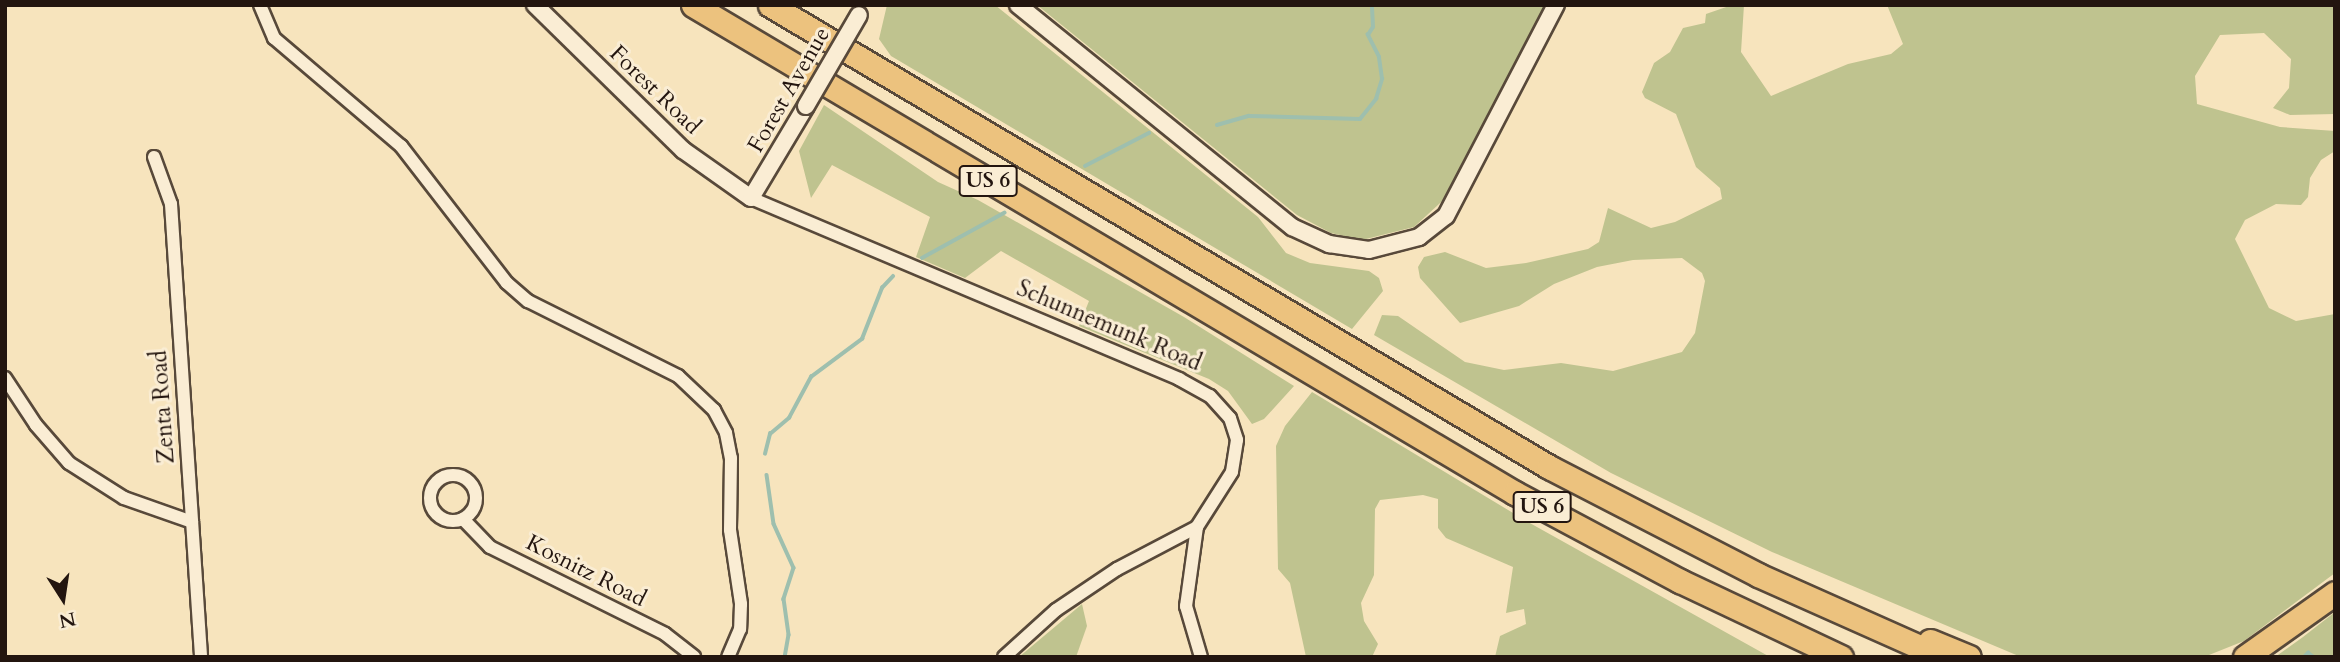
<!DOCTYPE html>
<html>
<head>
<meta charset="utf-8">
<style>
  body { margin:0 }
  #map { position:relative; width:2340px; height:662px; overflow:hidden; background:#f7e4bd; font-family:Cardo,serif }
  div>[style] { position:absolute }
  .green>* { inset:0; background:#bfc38f }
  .stream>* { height:3.5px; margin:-1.75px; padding:0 1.75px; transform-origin:1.75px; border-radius:1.75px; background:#9ebfae }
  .roads { filter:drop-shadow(2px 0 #58493a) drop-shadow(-2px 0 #58493a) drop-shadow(0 2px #58493a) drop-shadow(0 -2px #58493a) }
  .minor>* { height:12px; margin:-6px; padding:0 6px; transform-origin:6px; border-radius:6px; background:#faedd4 }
  .minor>.ring { margin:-6px; padding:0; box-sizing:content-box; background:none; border:12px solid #faedd4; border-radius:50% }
  .tertiary>* { height:16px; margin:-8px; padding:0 8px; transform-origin:8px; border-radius:8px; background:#faedd4 }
  .motorway>* { height:23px; margin:-11.5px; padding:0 11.5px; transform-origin:11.5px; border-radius:11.5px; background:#ecc27e }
  .bridges { filter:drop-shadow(2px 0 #58493a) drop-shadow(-2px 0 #58493a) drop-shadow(0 2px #58493a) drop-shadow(0 -2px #58493a) }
  .tertiary-bridge>* { height:16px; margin:-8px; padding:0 8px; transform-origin:8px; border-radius:8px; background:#faedd4 }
  span { translate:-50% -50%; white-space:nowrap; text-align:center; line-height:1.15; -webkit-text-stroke:6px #faedd4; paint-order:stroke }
  .shield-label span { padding:2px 5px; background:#faedd4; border:2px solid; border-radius:5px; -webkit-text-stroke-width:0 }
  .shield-label { font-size:21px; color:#23150f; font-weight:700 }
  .street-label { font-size:23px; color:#23150f }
  .frame { position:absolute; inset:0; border:7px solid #23150f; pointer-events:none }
  .north { position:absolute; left:28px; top:564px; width:70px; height:70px; -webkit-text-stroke:5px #faedd4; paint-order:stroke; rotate:168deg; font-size:19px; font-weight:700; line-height:28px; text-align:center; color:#23150f }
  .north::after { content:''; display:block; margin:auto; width:24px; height:32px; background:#23150f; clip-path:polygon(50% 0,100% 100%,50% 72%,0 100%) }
</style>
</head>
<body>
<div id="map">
  <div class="green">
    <i style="clip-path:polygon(887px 5px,995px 5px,1258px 217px,1286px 253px,1310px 263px,1369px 271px,1379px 278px,1383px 291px,1352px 329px,891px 56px,879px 39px)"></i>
    <i style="clip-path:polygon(1037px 5px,1547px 5px,1479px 146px,1451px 193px,1414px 227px,1362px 240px,1331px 233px,1297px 215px)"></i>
    <i style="clip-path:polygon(1732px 5px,1744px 5px,1741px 52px,1771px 96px,1848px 64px,1891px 54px,1903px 44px,1887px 5px,2335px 5px,2335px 114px,2290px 115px,2273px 108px,2289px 88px,2291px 59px,2264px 33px,2220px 35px,2195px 76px,2197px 104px,2280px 127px,2335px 131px,2335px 151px,2321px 160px,2310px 178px,2308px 197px,2301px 205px,2276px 204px,2245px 220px,2235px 239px,2269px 308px,2296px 321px,2335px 314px,2335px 573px,2244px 641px,2204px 657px,2021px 657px,1772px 552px,1611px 473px,1374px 335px,1382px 315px,1398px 316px,1465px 362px,1504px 370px,1561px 363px,1613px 371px,1682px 352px,1695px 333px,1705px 281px,1702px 273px,1682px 258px,1633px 260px,1597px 267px,1554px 284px,1519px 306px,1460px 323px,1420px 278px,1418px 267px,1424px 257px,1445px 252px,1486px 268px,1526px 263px,1588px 249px,1599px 242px,1608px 208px,1651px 228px,1675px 222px,1722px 199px,1720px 188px,1696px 167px,1676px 114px,1645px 98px,1642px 92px,1654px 63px,1670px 52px,1683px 28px,1705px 23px,1706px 14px)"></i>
    <i style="clip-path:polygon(824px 105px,938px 182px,978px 200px,1184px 317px,1294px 386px,1264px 419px,1252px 424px,1228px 391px,1209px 379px,1079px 326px,1089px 301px,1001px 251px,965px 278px,916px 257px,930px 217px,832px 165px,811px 198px,799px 151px)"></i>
    <i style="clip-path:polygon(1312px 392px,1528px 522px,1770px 657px,1495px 657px,1500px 636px,1526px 624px,1524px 609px,1506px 613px,1513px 567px,1446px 538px,1438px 528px,1438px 499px,1423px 495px,1380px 500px,1375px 509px,1374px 575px,1361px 603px,1364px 621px,1378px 644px,1372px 657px,1306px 657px,1290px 583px,1278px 569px,1276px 446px,1285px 426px)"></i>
    <i style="clip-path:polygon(1082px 604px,1087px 626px,1076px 657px,1019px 657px)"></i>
    <i style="clip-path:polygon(2335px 612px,2335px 657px,2275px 657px,2303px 637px)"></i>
  </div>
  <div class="stream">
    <i style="left:1217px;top:125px;width:33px;rotate:-16deg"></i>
    <i style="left:1249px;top:116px;width:111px;rotate:1.5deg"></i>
    <i style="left:1360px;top:119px;width:26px;rotate:-51deg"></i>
    <i style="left:1376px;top:99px;width:21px;rotate:-73deg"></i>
    <i style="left:1382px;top:79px;width:22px;rotate:-98deg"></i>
    <i style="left:1379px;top:57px;width:25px;rotate:-117deg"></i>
    <i style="left:1368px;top:35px;width:9px;rotate:-58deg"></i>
    <i style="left:1373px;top:27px;width:22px;rotate:-93deg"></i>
    <i style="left:1085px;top:166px;width:72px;rotate:-27.3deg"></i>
    <i style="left:922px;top:258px;width:94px;rotate:-28.8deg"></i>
    <i style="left:765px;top:454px;width:21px;rotate:-76deg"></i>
    <i style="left:770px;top:434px;width:25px;rotate:-40deg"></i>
    <i style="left:789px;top:418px;width:47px;rotate:-61.8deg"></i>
    <i style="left:811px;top:377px;width:64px;rotate:-36.7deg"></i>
    <i style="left:862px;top:339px;width:55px;rotate:-68.6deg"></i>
    <i style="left:882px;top:288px;width:16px;rotate:-47deg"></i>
    <i style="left:767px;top:475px;width:49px;rotate:81.9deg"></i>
    <i style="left:774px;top:524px;width:48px;rotate:65.6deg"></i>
    <i style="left:794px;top:568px;width:33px;rotate:108deg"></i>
    <i style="left:784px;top:599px;width:36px;rotate:82deg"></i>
    <i style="left:789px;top:635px;width:22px;rotate:100deg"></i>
    <i style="left:2304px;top:657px;width:6px;rotate:-45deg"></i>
    <i style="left:2308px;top:653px;width:7px;rotate:34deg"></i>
  </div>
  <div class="roads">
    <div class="minor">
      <i style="left:260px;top:5px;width:36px;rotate:67deg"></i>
      <i style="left:274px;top:38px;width:167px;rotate:40.4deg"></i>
      <i style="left:401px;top:146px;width:173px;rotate:52.3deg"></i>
      <i style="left:507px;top:283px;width:28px;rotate:41deg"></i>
      <i style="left:528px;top:301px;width:168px;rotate:26.6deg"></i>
      <i style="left:678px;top:376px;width:50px;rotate:43.4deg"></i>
      <i style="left:714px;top:410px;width:26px;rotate:62deg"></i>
      <i style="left:726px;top:433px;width:25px;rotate:79deg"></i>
      <i style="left:731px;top:458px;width:72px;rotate:90.8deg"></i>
      <i style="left:730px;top:530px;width:75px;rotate:81.5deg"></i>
      <i style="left:741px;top:604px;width:25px;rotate:92deg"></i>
      <i style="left:740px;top:629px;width:30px;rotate:113deg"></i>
      <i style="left:154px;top:157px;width:50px;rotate:70.1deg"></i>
      <i style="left:171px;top:204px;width:454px;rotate:86.2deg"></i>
      <i style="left:751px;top:198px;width:465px;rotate:22.9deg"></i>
      <i style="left:1179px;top:379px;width:35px;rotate:29deg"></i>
      <i style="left:1210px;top:396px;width:30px;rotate:48deg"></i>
      <i style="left:1230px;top:418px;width:23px;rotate:72deg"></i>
      <i style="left:1237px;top:440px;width:32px;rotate:99deg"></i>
      <i style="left:1232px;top:472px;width:65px;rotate:122.5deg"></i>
      <i style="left:1197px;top:527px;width:90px;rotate:152.3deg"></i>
      <i style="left:1117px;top:569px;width:73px;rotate:146.1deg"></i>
      <i style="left:1056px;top:610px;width:70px;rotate:137.9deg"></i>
      <i style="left:5px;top:378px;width:56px;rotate:56.6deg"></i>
      <i style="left:36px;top:425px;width:50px;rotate:49deg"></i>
      <i style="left:69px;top:463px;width:65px;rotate:32.5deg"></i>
      <i style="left:124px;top:498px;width:72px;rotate:19.4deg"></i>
      <i class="ring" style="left:430px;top:475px;width:34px;height:34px"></i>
      <i style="left:463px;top:519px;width:39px;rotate:46deg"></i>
      <i style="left:490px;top:547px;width:195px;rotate:26.4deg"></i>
      <i style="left:665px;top:634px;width:37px;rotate:38deg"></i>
      <i style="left:1197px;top:527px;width:80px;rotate:97.9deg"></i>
      <i style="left:1186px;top:606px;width:53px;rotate:73.6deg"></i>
    </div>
    <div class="tertiary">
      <i style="left:535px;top:5px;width:207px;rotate:44.4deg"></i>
      <i style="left:683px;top:150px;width:83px;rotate:35.2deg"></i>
      <i style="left:751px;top:198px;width:107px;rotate:-59.1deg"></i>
      <i style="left:1018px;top:5px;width:353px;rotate:39deg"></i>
      <i style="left:1292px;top:227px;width:41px;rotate:24.7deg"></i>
      <i style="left:1329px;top:244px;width:40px;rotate:8.5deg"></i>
      <i style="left:1369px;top:250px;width:52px;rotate:-14.6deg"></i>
      <i style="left:1419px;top:237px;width:34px;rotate:-38deg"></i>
      <i style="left:1446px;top:216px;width:238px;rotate:-62.5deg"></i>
    </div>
    <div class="motorway">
      <i style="left:693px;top:5px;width:956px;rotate:30.7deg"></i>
      <i style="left:1515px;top:493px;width:187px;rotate:28.1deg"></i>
      <i style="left:1680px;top:581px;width:178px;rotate:25.3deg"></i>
      <i style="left:770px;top:5px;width:906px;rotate:30.67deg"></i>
      <i style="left:1549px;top:467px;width:235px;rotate:27.3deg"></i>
      <i style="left:1758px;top:575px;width:201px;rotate:24deg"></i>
      <i style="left:1930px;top:641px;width:42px;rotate:22.3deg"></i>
      <i style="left:2245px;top:657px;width:110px;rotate:-35.4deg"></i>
    </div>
  </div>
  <div class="bridges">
    <div class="tertiary-bridge">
      <i style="left:806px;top:106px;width:105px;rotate:-59.8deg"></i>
    </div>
  </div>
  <div class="shield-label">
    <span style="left:988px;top:181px">US 6</span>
    <span style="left:1542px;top:507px">US 6</span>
  </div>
  <div class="street-label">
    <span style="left:655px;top:90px;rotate:44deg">Forest Road</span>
    <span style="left:789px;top:90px;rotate:-60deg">Forest Avenue</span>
    <span style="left:1109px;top:326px;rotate:23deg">Schunnemunk Road</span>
    <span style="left:163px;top:407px;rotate:-94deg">Zenta Road</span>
    <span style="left:586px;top:571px;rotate:27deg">Kosnitz Road</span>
  </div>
  <div class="frame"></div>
  <div class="north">N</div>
</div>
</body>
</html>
